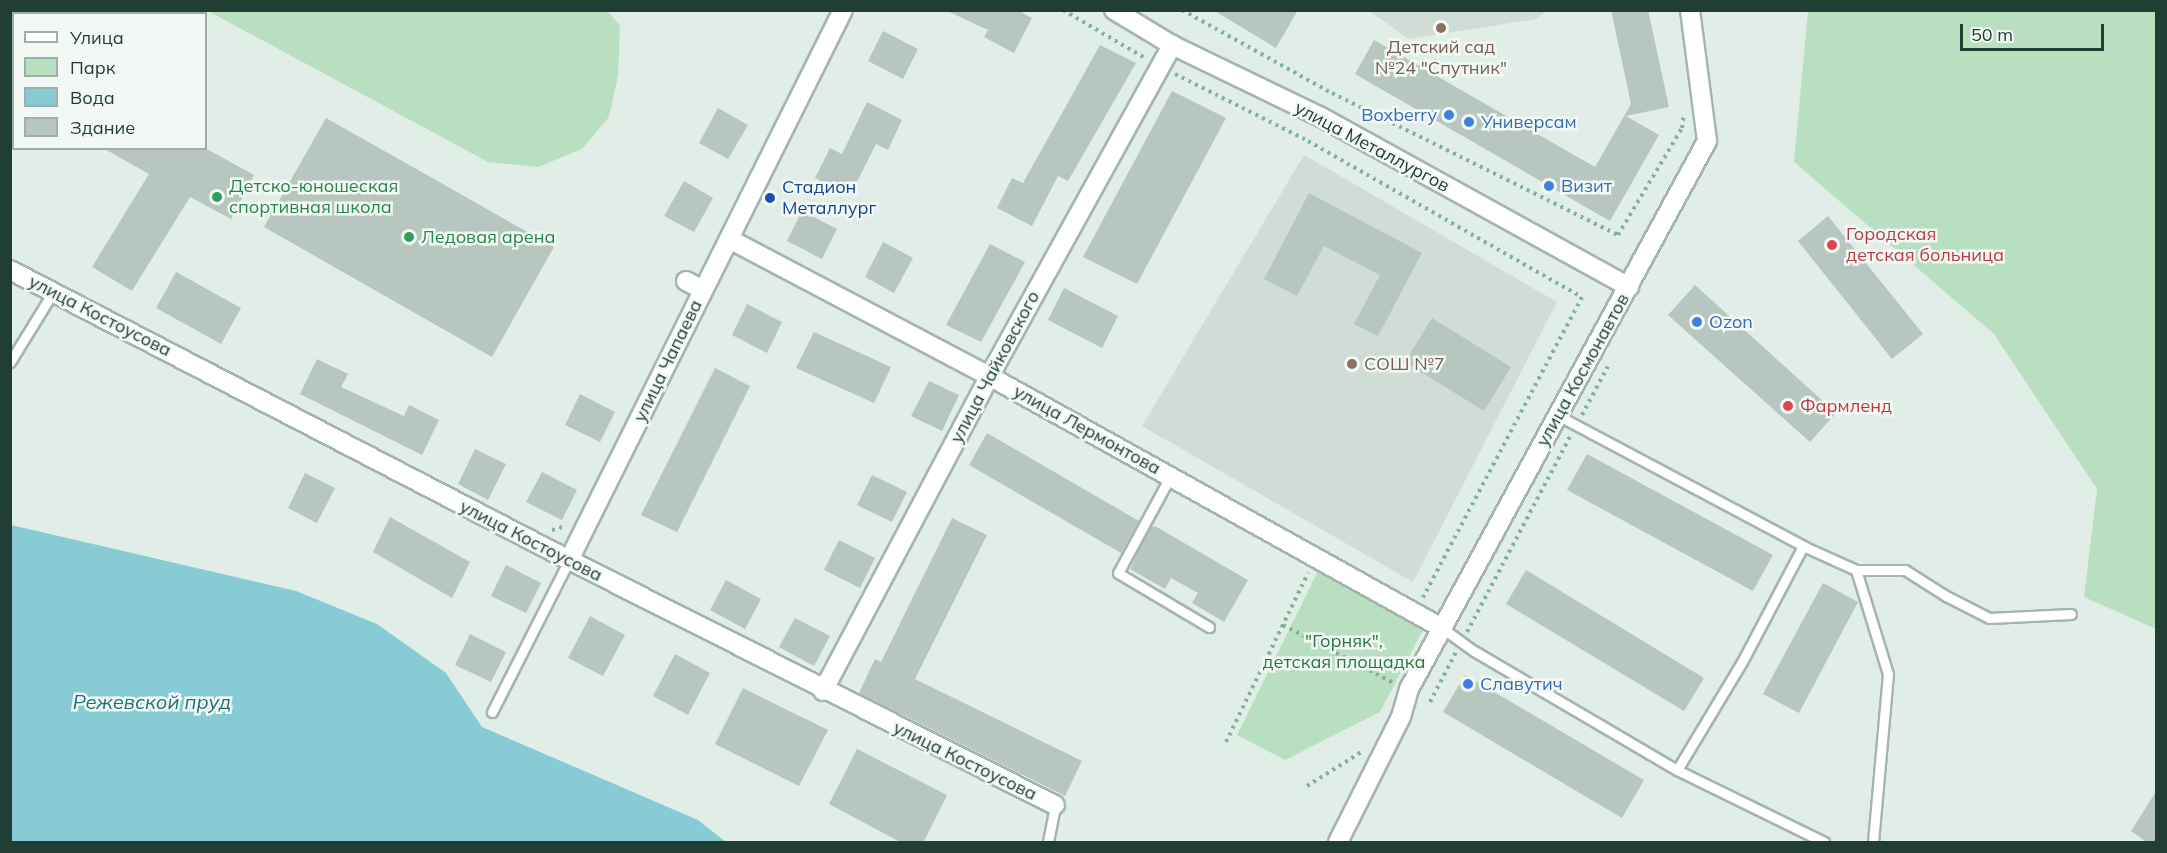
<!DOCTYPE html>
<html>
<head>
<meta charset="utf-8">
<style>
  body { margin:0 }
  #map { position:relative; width:2167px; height:853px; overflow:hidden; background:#e1ede7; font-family:Mulish,sans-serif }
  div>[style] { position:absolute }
  .built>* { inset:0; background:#d0dcd6 }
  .green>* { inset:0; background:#b9dfc1 }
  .water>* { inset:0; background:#87ccd4 }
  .building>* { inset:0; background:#b7c7c0 }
  .path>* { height:4px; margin-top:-2px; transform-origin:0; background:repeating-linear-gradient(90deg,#81b29f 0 3px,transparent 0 7.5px) }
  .roads { filter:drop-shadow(2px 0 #a4b5ae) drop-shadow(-2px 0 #a4b5ae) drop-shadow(0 2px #a4b5ae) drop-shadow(0 -2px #a4b5ae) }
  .lane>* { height:9px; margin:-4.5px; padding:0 4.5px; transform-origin:4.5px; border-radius:4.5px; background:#fff }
  .street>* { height:18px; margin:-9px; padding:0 9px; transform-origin:9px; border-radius:9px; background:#fff }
  .secondary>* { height:18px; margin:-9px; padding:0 9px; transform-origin:9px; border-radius:9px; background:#fff }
  .dots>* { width:16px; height:16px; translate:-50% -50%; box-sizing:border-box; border:3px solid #f2f9f5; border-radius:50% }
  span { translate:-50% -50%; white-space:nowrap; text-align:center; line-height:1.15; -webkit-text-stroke:5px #f2f9f5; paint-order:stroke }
  .education-label { font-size:18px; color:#785e54 }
  .left { translate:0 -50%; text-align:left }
  .shop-label { font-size:18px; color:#366cbe }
  .right { translate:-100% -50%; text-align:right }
  .street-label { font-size:18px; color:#213e35 }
  .leisure-label { font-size:18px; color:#27864d }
  .transit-label { font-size:18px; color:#164399 }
  .health-label { font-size:18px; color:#be3a42 }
  .park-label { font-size:18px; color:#297743 }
  .water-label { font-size:20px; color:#18717d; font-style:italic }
  .frame { position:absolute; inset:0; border:12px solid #213e35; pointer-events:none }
  .legend { position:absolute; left:12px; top:12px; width:195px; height:138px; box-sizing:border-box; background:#f2f9f5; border:2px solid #9eaea8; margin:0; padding:8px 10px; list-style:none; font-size:18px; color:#213e35 }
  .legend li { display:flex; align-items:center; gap:12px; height:30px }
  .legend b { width:30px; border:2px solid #9eaea8 }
  .scale { position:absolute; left:1960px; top:24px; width:144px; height:27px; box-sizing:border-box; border:3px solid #213e35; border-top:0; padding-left:8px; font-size:18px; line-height:21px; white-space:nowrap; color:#213e35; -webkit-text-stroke:4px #f2f9f5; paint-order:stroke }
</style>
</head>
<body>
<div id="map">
  <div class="built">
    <i style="clip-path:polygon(1369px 11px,1546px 11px,1536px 19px,1409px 39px)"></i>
    <i style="clip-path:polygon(1304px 155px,1557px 302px,1413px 582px,1142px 426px)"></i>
  </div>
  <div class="green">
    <i style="clip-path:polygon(208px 11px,608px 11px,620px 26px,618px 76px,609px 117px,582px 149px,538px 167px,488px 162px)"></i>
    <i style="clip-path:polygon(1808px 11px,2156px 11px,2156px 629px,2084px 597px,2097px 489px,1994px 334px,1794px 162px)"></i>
    <i style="clip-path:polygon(1318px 571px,1425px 626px,1380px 712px,1285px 760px,1237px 735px)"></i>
  </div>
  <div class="water">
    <i style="clip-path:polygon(11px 525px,296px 591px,377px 624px,446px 673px,482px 727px,698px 820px,726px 842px,11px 842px)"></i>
  </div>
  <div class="building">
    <i style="clip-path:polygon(945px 10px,1017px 10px,1032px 18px,1014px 53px,984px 37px,988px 30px)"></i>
    <i style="clip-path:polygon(1213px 10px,1298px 10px,1276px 48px)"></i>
    <i style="clip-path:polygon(1611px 10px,1648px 10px,1669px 107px,1626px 116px,1659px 135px,1610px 221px,1355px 74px,1374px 40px,1595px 167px,1631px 104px)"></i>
    <i style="clip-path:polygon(883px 31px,918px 49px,903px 79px,868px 61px)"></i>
    <i style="clip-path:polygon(1100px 45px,1136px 63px,1068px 181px,1058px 176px,1032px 226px,997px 208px,1012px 178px,1023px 183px)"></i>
    <i style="clip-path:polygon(1172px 91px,1226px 118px,1137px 284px,1083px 257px)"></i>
    <i style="clip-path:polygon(867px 102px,902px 120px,888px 150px,876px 144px,850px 196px,815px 178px,830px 148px,842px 154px)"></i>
    <i style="clip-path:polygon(718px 108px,748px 125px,728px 159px,699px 143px)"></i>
    <i style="clip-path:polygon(326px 118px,554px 247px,492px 357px,264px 227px)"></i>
    <i style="clip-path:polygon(103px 148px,205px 148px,254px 175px,231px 219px,190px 197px,132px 291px,92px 267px,149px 174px)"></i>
    <i style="clip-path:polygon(684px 181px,713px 198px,694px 232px,664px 216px)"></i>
    <i style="clip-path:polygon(1309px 193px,1422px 253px,1378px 336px,1354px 324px,1380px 275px,1324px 246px,1297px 296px,1264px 279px)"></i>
    <i style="clip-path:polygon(802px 211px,837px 229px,822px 259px,787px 241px)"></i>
    <i style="clip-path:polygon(1828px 216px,1923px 334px,1892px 359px,1798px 241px)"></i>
    <i style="clip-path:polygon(883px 242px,913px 258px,894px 293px,865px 277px)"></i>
    <i style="clip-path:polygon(990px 244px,1025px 262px,981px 342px,946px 325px)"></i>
    <i style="clip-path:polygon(176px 272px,241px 308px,221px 344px,156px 308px)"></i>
    <i style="clip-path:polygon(1695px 285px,1836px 413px,1810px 442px,1668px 315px)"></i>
    <i style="clip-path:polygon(1064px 288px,1118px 316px,1102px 348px,1048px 320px)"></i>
    <i style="clip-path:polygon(747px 304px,782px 322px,767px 353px,732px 335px)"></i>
    <i style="clip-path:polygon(1432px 318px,1511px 367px,1484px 411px,1405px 362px)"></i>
    <i style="clip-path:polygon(814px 332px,891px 367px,874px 403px,796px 368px)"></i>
    <i style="clip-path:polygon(317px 359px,348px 374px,341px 387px,404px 416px,409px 405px,439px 420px,422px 455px,300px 394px)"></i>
    <i style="clip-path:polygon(715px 368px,750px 386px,677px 532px,641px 515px)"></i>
    <i style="clip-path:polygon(929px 381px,959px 395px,942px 431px,911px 416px)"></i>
    <i style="clip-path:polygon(580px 394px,615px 412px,600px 442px,565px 425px)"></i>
    <i style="clip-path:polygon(987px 433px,1139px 521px,1121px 553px,969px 465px)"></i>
    <i style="clip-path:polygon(475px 449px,506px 464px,488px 500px,458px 484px)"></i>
    <i style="clip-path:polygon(1587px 454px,1773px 555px,1753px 591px,1567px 490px)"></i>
    <i style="clip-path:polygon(542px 472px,577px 490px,562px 520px,526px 502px)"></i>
    <i style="clip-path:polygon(305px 473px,335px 488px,317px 523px,288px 508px)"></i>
    <i style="clip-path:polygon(872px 475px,907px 492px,892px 522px,857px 505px)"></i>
    <i style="clip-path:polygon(390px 517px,470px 562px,452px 598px,373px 552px)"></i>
    <i style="clip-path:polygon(952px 518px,987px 535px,915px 679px,1082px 761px,1065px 796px,859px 693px,875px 659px,881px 662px)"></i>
    <i style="clip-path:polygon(1155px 526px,1248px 580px,1224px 622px,1192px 603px,1198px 593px,1171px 578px,1165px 589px,1130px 569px,1150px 527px)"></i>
    <i style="clip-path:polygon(839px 540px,875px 558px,860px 588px,824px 570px)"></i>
    <i style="clip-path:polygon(506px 565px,541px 583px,526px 613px,491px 596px)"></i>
    <i style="clip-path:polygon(1526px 570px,1704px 678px,1684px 711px,1506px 604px)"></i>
    <i style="clip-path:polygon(726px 580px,761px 599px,745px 629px,710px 610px)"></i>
    <i style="clip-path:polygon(1823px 583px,1858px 602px,1799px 713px,1763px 694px)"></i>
    <i style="clip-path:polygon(590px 616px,625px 635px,603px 676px,568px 658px)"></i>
    <i style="clip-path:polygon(795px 618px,830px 636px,814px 666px,779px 647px)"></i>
    <i style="clip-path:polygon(470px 634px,506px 652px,491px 682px,455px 665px)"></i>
    <i style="clip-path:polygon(675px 654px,710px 673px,688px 715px,653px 696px)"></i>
    <i style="clip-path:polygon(1465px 675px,1644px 780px,1622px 818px,1443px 712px)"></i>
    <i style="clip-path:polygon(743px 688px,828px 730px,799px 786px,715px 744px)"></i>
    <i style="clip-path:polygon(857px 749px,947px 795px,923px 843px,902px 843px,829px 804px)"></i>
    <i style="clip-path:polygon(2157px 790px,2157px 843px,2148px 843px,2131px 831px)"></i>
  </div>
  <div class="path">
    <i style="left:1063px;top:10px;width:95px;rotate:30.3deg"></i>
    <i style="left:1182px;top:10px;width:171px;rotate:29deg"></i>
    <i style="left:1332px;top:93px;width:319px;rotate:26.4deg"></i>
    <i style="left:1618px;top:235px;width:125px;rotate:-59.1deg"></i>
    <i style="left:1682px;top:128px;width:14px;rotate:-82deg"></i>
    <i style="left:1175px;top:74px;width:149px;rotate:26.7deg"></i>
    <i style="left:1308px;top:141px;width:315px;rotate:29.7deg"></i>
    <i style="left:1582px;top:297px;width:340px;rotate:117.9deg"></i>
    <i style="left:1582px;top:415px;width:55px;rotate:-62deg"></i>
    <i style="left:552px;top:530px;width:15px;rotate:-16deg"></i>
    <i style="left:1283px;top:625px;width:125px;rotate:27.6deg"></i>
    <i style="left:1467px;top:632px;width:221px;rotate:-62.2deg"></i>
    <i style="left:1430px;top:702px;width:56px;rotate:-62.5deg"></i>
    <i style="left:1226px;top:742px;width:188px;rotate:-64.1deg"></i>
    <i style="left:1307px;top:786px;width:66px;rotate:-32deg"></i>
  </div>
  <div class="roads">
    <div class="lane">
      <i style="left:10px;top:362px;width:82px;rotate:-58.4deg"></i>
      <i style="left:1557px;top:415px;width:279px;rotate:28deg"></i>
      <i style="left:1803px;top:546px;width:58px;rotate:24.4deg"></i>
      <i style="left:1856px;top:570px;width:49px"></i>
      <i style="left:1905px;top:570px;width:49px;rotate:32.4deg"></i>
      <i style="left:1946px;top:596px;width:48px;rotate:27.1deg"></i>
      <i style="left:1989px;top:618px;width:82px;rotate:-2.8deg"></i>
      <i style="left:1171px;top:475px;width:111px;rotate:118.4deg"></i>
      <i style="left:1118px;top:573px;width:106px;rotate:30.7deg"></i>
      <i style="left:1856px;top:570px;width:109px;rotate:72.9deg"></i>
      <i style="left:1888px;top:674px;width:169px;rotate:95.1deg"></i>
      <i style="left:1442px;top:628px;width:39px;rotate:36deg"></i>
      <i style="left:1474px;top:651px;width:235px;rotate:30.4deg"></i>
      <i style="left:1677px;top:770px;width:164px;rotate:26.1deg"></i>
      <i style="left:492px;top:712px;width:170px;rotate:-63.1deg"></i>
      <i style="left:1677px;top:770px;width:128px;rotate:-59deg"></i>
      <i style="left:1743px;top:660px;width:129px;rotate:-62.2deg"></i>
      <i style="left:1048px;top:842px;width:38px;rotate:-79deg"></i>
    </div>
    <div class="street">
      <i style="left:1114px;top:10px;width:68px;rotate:31.1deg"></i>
      <i style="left:1172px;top:45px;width:165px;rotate:25.8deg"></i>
      <i style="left:1321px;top:117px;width:352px;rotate:28.9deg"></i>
      <i style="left:729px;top:239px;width:294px;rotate:27.8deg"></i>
      <i style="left:989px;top:376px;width:518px;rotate:29.09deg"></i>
      <i style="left:569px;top:560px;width:544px;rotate:26.75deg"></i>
      <i style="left:823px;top:691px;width:368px;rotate:-62.1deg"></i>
      <i style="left:995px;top:366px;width:367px;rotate:-61.1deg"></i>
      <i style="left:1338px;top:842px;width:140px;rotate:-63.3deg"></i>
      <i style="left:1401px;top:717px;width:29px;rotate:-74deg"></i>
      <i style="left:1409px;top:689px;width:624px;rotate:-61.46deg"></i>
      <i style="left:1707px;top:141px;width:132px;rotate:-97.4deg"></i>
    </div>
    <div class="secondary">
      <i style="left:10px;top:270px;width:630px;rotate:27.42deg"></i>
      <i style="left:569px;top:560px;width:614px;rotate:-63.52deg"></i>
      <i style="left:686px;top:281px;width:19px;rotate:28deg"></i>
    </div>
  </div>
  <div class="dots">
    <i style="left:1441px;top:28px;background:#8d6e63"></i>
    <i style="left:1449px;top:115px;background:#3f7fe0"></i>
    <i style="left:1469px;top:122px;background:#3f7fe0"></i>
    <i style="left:1549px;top:186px;background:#3f7fe0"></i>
    <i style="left:217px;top:197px;background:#2e9e5b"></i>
    <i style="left:770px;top:198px;background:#1a4fb4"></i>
    <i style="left:409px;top:237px;background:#2e9e5b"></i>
    <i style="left:1832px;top:245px;background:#e0444e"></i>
    <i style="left:1697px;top:322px;background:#3f7fe0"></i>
    <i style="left:1352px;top:364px;background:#8d6e63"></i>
    <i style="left:1788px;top:406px;background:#e0444e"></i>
    <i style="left:1468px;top:684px;background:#3f7fe0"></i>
  </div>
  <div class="education-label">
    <span style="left:1441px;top:58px">Детский сад<br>№24 "Спутник"</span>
    <span class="left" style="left:1364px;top:364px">СОШ №7</span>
  </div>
  <div class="shop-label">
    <span class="right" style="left:1437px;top:115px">Boxberry</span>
    <span class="left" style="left:1481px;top:122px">Универсам</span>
    <span class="left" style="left:1561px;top:186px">Визит</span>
    <span class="left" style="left:1709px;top:322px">Ozon</span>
    <span class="left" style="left:1480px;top:684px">Славутич</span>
  </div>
  <div class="street-label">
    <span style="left:1372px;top:147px;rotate:28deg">улица Металлургов</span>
    <span style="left:100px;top:316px;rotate:27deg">улица Костоусова</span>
    <span style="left:668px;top:361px;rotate:-64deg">улица Чапаева</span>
    <span style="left:995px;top:367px;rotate:-62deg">улица Чайковского</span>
    <span style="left:1583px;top:370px;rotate:-61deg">улица Космонавтов</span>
    <span style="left:1087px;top:430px;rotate:29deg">улица Лермонтова</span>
    <span style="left:531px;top:541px;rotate:27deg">улица Костоусова</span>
    <span style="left:965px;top:761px;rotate:26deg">улица Костоусова</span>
  </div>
  <div class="leisure-label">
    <span class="left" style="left:229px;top:197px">Детско-юношеская<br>спортивная школа</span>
    <span class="left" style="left:421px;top:237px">Ледовая арена</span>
  </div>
  <div class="transit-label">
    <span class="left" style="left:782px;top:198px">Стадион<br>Металлург</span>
  </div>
  <div class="health-label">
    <span class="left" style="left:1846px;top:245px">Городская<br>детская больница</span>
    <span class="left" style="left:1800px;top:406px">Фармленд</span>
  </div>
  <div class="park-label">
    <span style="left:1344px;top:652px">"Горняк",<br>детская площадка</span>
  </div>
  <div class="water-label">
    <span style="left:152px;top:701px">Режевской пруд</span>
  </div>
  <div class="frame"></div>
  <ul class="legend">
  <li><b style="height:8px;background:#fff"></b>Улица</li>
  <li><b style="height:16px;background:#b9dfc1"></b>Парк</li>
  <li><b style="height:16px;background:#87ccd4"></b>Вода</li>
  <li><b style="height:16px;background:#b7c7c0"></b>Здание</li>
  </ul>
  <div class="scale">50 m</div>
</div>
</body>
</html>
